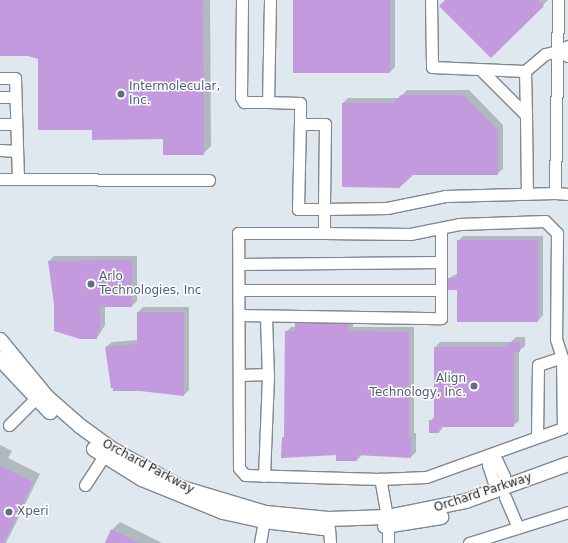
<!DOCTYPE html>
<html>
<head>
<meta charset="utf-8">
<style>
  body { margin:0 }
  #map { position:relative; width:568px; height:543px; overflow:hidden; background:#dfe7ef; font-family:"DejaVu Sans",sans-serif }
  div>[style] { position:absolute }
  .shadow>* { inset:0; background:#0003 }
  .building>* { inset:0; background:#c29add }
  .roads { filter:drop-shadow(1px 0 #80888f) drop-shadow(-1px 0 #80888f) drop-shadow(0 1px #80888f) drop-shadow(0 -1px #80888f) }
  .minor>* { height:11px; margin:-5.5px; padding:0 5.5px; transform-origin:5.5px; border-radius:5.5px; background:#fff }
  .major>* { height:14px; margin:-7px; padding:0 7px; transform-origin:7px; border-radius:7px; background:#fff }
  .dots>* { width:11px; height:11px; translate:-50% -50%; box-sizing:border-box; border:2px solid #fff; border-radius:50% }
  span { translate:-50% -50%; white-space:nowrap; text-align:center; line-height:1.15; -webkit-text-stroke:3px #fff; paint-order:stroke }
  .service-label { font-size:12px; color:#4e5e75 }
  .left { translate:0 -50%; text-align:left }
  .right { translate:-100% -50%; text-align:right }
  .street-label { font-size:12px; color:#1a1d20 }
</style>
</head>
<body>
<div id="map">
  <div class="shadow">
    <i style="clip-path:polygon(0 0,210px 0,211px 146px,203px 154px,164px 138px,93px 129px,39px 58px,28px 55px,0 55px)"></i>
    <i style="clip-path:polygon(294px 0,395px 0,395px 67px,390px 72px)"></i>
    <i style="clip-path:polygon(446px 0,548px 0,543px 5px)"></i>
    <i style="clip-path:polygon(407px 90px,469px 90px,503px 125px,503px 169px,497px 174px,343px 103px,348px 98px,399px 98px)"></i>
    <i style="clip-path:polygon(463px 236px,543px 236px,543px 315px,538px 321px,458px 289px,449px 278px,458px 273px,458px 241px)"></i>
    <i style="clip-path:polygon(54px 256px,137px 256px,137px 301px,132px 306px,105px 306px,105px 325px,97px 338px,55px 304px,49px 261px)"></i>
    <i style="clip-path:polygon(143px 307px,189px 307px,189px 390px,184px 395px,106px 347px,112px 342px,138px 340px,138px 312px)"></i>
    <i style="clip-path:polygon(301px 318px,353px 319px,353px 327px,414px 327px,414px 433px,416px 433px,416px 452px,411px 457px,362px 455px,357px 460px,283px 438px,285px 435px,286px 332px,291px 327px,296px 327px)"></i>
    <i style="clip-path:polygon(516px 337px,525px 337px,525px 346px,519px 351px,519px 421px,513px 426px,444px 426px,439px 432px,430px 421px,435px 416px,435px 347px,440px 342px,511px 342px)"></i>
    <i style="clip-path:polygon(0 445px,12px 451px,8px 458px,40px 474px,6px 543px,0 543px)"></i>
    <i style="clip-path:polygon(120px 522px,162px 543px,106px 543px,112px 530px)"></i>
  </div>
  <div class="building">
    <i style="clip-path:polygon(0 0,203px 0,204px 155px,163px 155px,163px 139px,92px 140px,92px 130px,38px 130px,38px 59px,28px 56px,0 56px)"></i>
    <i style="clip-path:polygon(293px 0,390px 0,390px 73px,293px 73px)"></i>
    <i style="clip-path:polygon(445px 0,538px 0,544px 6px,491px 58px,439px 6px)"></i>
    <i style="clip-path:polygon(401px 95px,463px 95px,498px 130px,498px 175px,413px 175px,399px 188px,342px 187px,342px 103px,393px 103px)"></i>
    <i style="clip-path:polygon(457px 240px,538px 240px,538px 322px,457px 322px,457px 290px,448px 290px,448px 278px,457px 278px)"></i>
    <i style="clip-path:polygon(132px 260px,132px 307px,100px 307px,100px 331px,97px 331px,97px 339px,80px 339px,54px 331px,54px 304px,48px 261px)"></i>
    <i style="clip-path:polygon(137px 312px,184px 312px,184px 396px,140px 391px,113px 391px,113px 388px,111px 388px,105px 347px,137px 344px)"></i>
    <i style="clip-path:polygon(295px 323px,348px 324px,348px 331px,409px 332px,409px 438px,411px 438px,411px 458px,357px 455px,357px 461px,336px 461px,336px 455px,281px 458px,282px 437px,284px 437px,285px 331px,295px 331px)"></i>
    <i style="clip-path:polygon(509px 342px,520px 342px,520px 352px,514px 352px,514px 427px,440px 427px,439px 433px,429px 433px,429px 420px,434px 420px,434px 347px,509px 347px)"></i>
    <i style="clip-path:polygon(0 466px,33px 482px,3px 543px,0 543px)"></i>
    <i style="clip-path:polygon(111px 529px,139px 543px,105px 543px)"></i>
  </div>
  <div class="roads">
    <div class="minor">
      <i style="left:242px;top:0;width:97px;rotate:90.6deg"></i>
      <i style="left:241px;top:97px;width:6px;rotate:59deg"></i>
      <i style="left:244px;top:102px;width:24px"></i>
      <i style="left:270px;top:0;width:102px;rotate:91.1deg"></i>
      <i style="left:268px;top:102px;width:32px;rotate:2deg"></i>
      <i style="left:300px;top:103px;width:21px;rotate:90deg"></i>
      <i style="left:300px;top:124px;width:25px"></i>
      <i style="left:325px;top:124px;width:85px;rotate:90.7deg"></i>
      <i style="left:324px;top:209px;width:26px;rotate:180deg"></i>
      <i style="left:298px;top:209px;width:85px;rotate:-88.7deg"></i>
      <i style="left:431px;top:0;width:67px;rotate:89.1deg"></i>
      <i style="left:432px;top:67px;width:93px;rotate:2.5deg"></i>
      <i style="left:525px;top:71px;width:26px;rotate:-40deg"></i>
      <i style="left:545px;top:54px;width:13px;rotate:-13deg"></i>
      <i style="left:568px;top:46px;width:11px;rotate:153deg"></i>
      <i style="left:558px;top:51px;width:11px;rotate:27deg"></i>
      <i style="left:481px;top:70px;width:64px;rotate:45deg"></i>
      <i style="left:526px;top:115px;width:79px;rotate:89.3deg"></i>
      <i style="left:525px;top:71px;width:44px;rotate:88.7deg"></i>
      <i style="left:0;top:78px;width:15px"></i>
      <i style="left:15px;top:78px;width:101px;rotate:88.3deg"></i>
      <i style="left:0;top:97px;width:15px"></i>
      <i style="left:0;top:124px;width:16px"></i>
      <i style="left:0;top:150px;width:17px;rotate:3deg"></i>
      <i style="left:0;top:179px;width:209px;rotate:0.3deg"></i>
      <i style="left:555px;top:193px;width:13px;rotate:4deg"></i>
      <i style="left:324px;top:233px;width:86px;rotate:0.7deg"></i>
      <i style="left:410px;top:234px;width:50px;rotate:-11.5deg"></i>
      <i style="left:459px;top:224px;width:86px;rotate:-2deg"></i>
      <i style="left:545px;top:221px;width:17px;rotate:45deg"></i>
      <i style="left:557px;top:233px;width:106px;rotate:90.5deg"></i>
      <i style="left:556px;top:339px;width:19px;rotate:72deg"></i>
      <i style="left:562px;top:357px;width:71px;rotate:89.2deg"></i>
      <i style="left:563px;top:428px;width:145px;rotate:160.3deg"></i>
      <i style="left:426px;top:477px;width:46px;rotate:177.5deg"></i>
      <i style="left:239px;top:264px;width:202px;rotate:-0.6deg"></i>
      <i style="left:239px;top:290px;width:202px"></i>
      <i style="left:239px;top:315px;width:202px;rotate:0.9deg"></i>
      <i style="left:441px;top:318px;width:89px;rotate:-90deg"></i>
      <i style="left:239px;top:375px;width:29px;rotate:-2deg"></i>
      <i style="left:9px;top:425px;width:37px;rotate:-45deg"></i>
      <i style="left:537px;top:437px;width:72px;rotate:-89.2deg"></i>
      <i style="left:538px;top:365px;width:25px;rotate:-18deg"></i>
      <i style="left:489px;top:456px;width:9px;rotate:32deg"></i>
      <i style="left:497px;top:461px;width:17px;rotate:65deg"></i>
      <i style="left:504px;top:476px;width:12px;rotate:99deg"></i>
      <i style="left:502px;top:488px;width:12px;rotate:-138deg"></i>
      <i style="left:493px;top:480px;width:16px;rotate:-108deg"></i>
      <i style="left:488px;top:465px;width:9px;rotate:-84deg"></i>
      <i style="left:264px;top:476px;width:99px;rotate:-87.7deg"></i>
      <i style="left:268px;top:377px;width:61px;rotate:-91.9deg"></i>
      <i style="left:85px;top:485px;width:35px;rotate:-57deg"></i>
      <i style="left:505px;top:497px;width:33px;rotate:67deg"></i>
      <i style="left:387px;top:517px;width:39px;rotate:-100deg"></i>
      <i style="left:380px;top:479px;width:135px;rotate:-178.3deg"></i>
      <i style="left:245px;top:475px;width:9px;rotate:-131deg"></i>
      <i style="left:239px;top:468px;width:235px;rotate:-90.2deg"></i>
      <i style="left:238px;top:233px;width:86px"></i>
      <i style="left:324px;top:233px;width:24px;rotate:-90deg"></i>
      <i style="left:324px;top:209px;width:63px;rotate:-0.9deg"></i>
      <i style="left:387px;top:208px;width:59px;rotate:-11.7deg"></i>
      <i style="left:445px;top:196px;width:110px;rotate:-1.6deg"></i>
      <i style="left:555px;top:193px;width:193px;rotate:-89.1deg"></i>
      <i style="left:388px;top:526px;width:17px;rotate:90deg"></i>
      <i style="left:329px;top:528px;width:15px;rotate:86deg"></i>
      <i style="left:260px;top:543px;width:22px;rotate:-80deg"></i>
      <i style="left:469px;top:543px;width:104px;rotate:-17.4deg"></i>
    </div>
    <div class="major">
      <i style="left:0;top:340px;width:74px;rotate:50.5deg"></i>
      <i style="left:47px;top:397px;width:44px;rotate:41.3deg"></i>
      <i style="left:80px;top:426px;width:37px;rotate:36deg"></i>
      <i style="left:110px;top:448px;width:82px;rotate:29.1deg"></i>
      <i style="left:182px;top:488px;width:88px;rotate:16.6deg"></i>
      <i style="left:266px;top:513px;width:63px;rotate:5.4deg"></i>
      <i style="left:329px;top:519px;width:58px;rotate:-2deg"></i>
      <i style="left:387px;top:517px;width:81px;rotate:-11.4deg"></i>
      <i style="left:466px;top:501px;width:109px;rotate:-19.9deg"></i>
      <i style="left:0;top:359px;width:73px;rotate:46.7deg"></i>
      <i style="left:94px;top:449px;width:57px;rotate:32deg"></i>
      <i style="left:142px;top:479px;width:87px;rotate:22.2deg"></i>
      <i style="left:223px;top:512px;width:42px;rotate:12.4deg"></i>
      <i style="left:264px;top:521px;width:60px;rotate:6.7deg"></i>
      <i style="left:385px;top:526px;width:57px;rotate:-9.1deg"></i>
    </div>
  </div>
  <div class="dots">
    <i style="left:121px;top:94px;background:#5c6f8a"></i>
    <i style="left:91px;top:284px;background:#5c6f8a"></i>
    <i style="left:474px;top:386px;background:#5c6f8a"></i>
    <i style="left:9px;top:512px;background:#5c6f8a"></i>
  </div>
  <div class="service-label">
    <span class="left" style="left:129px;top:94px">Intermolecular,<br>Inc.</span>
    <span class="left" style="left:99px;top:284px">Arlo<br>Technologies, Inc</span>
    <span class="right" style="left:466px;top:386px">Align<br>Technology, Inc.</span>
    <span class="left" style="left:17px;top:512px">Xperi</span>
  </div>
  <div class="street-label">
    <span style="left:148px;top:467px;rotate:28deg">Orchard Parkway</span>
    <span style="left:483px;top:493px;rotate:-18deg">Orchard Parkway</span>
  </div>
</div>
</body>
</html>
